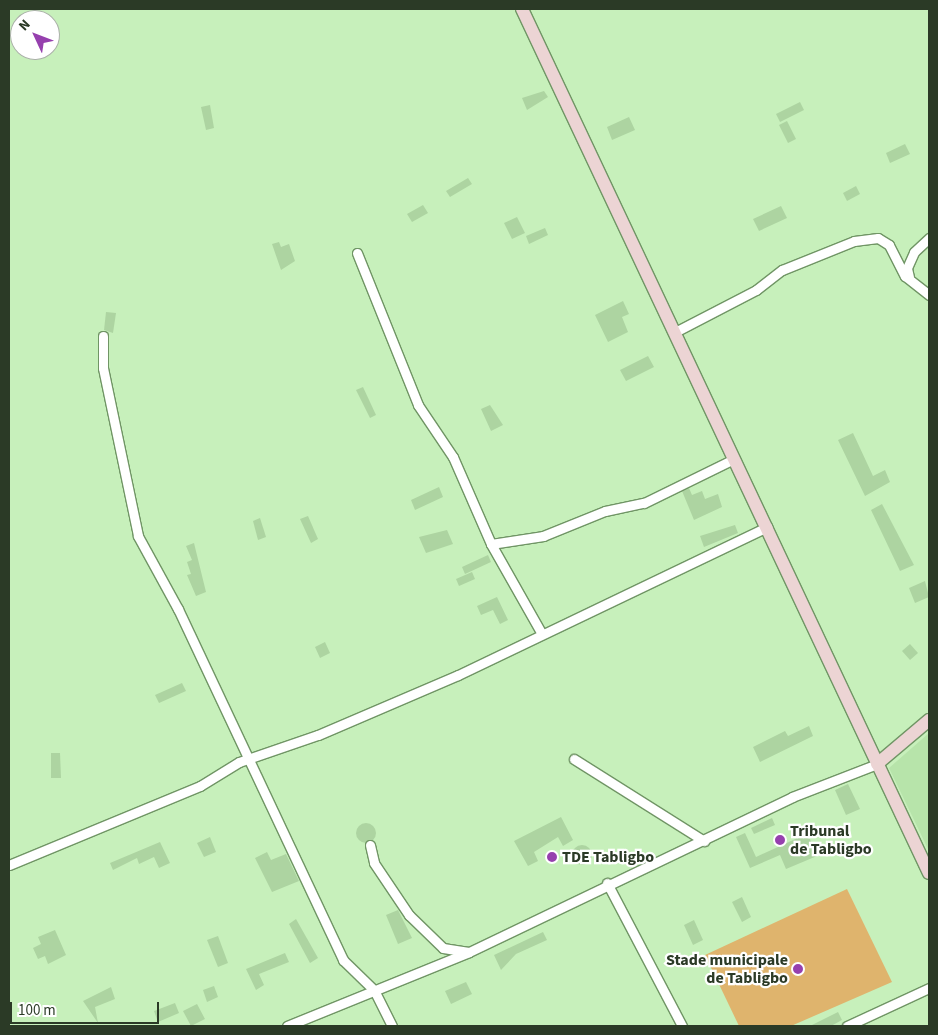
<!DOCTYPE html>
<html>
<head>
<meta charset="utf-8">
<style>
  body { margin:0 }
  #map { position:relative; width:938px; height:1035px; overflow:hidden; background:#c7f0bb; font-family:"Source Sans 3",sans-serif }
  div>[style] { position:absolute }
  .built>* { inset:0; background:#b7e4aa }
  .green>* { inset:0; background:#dfb46d }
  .building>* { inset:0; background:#add4a1 }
  .round { border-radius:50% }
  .roads { filter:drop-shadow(1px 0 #709565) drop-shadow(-1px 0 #709565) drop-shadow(0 1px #709565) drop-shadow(0 -1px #709565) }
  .street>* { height:9px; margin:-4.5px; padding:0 4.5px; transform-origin:4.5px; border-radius:4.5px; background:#fff }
  .secondary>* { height:12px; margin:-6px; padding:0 6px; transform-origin:6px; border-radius:6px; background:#ecd4d4 }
  .dots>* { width:14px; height:14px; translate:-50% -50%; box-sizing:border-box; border:2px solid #fff; border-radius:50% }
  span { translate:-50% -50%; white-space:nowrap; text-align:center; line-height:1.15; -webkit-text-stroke:4.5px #fff; paint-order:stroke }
  .poi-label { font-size:16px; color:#2b3a26; font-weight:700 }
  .left { translate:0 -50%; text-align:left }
  .right { translate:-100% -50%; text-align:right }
  .frame { position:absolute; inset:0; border:10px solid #2b3a26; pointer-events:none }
  .north { position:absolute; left:10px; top:10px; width:50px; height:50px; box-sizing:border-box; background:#fff; border:1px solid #aab0a8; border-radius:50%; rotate:313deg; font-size:14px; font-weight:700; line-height:20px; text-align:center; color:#2b3a26 }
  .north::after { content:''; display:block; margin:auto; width:18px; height:22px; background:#9640ae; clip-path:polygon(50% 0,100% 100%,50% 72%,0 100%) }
  .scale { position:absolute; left:10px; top:1002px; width:149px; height:22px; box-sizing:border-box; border:2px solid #2b3a26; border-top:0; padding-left:6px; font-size:15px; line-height:18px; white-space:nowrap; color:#2b3a26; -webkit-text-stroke:4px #fff; paint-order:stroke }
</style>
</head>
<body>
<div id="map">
  <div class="built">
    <i style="clip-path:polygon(929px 733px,929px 851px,889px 768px)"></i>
  </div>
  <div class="green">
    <i style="clip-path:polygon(847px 889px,892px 982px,791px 1026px,739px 1026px,705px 955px)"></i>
  </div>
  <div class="building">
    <i style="clip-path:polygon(544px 91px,548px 97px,527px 110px,522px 98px)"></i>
    <i style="clip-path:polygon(800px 102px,804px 110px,780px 122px,776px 114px)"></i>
    <i style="clip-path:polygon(210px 105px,214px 128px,206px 130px,201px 107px)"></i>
    <i style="clip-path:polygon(629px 117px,635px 130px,612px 140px,607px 127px)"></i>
    <i style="clip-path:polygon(787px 121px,796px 139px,788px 143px,779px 125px)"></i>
    <i style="clip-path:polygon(905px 144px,910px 154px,890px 163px,886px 153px)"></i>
    <i style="clip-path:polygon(468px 178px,472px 184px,450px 197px,446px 191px)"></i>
    <i style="clip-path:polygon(856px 186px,860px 194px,847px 201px,843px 193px)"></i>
    <i style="clip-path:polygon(423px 205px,428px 213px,412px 222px,407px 214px)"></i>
    <i style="clip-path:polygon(781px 206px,787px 218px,759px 231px,753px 219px)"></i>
    <i style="clip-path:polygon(517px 217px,525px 233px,512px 239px,504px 223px)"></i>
    <i style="clip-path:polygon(545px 228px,548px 235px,529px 244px,526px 236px)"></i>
    <i style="clip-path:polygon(279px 242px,281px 247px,289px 244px,295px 261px,281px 270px,272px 244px)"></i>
    <i style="clip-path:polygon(623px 301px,629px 314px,622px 317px,628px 332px,608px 342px,595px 315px)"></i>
    <i style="clip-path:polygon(106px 312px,116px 313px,113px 333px,104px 330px)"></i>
    <i style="clip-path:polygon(648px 356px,654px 367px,626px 381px,620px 370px)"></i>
    <i style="clip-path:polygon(363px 387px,376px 415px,370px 418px,356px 390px)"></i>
    <i style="clip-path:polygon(490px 405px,503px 425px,491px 431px,481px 409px)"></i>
    <i style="clip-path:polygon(853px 433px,873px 476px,885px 470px,890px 482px,865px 496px,838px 440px)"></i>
    <i style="clip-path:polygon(439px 487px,443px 497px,415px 510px,411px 500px)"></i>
    <i style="clip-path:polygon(689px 488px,692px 495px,702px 491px,705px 499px,718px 494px,722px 507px,694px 520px,682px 491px)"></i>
    <i style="clip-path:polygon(882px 504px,914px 565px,900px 571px,871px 510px)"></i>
    <i style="clip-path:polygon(308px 516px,318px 539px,311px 543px,300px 519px)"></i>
    <i style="clip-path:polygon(260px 518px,266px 537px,258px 540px,253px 521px)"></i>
    <i style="clip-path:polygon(735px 525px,738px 533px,704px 547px,700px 536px)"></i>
    <i style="clip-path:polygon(447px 530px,453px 544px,426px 553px,419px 537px)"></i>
    <i style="clip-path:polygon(194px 543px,206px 592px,196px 596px,187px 575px,191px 574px,187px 562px,192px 560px,186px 546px)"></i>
    <i style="clip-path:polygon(488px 555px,491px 562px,465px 574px,462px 567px)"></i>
    <i style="clip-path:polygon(472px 572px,475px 579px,459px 586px,456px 579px)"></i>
    <i style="clip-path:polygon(925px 581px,929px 597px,915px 603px,909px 588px)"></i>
    <i style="clip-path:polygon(497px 597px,508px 620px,500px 624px,493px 610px,481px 615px,477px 606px)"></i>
    <i style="clip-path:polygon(325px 642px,330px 653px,320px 658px,315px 647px)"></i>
    <i style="clip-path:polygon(910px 644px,918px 653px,910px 660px,902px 651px)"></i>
    <i style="clip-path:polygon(182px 683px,186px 691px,159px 703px,155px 695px)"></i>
    <i style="clip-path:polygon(809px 726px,813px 736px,760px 762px,753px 747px,785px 731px,788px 736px)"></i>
    <i style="clip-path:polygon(51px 753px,60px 753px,61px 778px,51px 778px)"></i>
    <i style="clip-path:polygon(848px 784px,860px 809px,846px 815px,835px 790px)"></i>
    <i style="clip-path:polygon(561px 817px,573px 840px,563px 846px,558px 837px,534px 852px,538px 861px,528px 866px,514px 841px)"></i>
    <i style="clip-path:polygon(772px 818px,775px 825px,754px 834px,751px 828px)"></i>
    <i class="round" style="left:356px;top:823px;width:20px;height:20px"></i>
    <i style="clip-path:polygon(813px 825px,817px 834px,809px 837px,817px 856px,786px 869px,780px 855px,750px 868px,736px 837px,745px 833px,756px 857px,802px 836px,800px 830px)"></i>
    <i style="clip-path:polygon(210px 837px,216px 852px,204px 857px,197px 843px)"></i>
    <i style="clip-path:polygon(160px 842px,170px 863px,159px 868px,154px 857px,139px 864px,137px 858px,113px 870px,110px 863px)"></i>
    <i class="round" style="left:572px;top:845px;width:20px;height:20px"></i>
    <i style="clip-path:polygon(267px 852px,271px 860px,286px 854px,299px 881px,272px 892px,255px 858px)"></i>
    <i style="clip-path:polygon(742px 897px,751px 917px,742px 922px,732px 902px)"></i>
    <i style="clip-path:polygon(398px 910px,412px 938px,398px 944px,386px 915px)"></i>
    <i style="clip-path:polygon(296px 919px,318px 958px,310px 963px,289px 924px)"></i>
    <i style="clip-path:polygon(694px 920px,703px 940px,693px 945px,684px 925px)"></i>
    <i style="clip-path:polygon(55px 930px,66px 955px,48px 964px,45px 956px,38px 959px,33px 948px,41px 944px,38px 937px)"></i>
    <i style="clip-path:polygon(543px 932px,547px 940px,516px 954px,501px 970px,494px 955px)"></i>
    <i style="clip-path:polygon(218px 936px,228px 963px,218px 967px,207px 940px)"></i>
    <i style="clip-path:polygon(285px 953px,289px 962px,259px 974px,264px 985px,256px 990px,246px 969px)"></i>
    <i style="clip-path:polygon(466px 982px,472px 994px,451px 1004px,445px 991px)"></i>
    <i style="clip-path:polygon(214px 986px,218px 997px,207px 1002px,203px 990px)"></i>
    <i style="clip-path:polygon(111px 987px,115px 999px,95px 1007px,98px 1023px,83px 1001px)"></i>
    <i style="clip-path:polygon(175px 1003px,179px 1013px,158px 1022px,154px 1011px)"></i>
    <i style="clip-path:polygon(197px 1004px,205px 1019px,191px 1026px,183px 1011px)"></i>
    <i style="clip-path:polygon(838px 1012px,842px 1020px,831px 1026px,810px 1026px)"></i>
  </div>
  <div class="roads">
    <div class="street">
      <i style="left:357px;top:253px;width:164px;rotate:68.1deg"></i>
      <i style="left:418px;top:405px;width:63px;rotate:56.1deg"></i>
      <i style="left:453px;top:457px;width:95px;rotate:66.4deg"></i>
      <i style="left:491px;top:544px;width:103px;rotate:60.5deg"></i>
      <i style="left:909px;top:277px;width:9px;rotate:-103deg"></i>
      <i style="left:907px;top:268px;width:17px;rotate:-66deg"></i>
      <i style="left:914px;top:252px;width:21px;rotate:-43deg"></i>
      <i style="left:675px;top:332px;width:91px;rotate:-27.4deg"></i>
      <i style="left:756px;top:290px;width:33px;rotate:-38deg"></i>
      <i style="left:782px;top:270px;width:78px;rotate:-21.9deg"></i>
      <i style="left:854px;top:241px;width:24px;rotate:-7deg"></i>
      <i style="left:878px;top:238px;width:13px;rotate:32deg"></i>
      <i style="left:889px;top:245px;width:35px;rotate:63deg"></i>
      <i style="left:905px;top:276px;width:31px;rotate:38deg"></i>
      <i style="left:103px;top:336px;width:32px;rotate:90deg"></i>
      <i style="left:103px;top:368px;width:172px;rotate:78.2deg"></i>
      <i style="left:138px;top:536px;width:83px;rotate:61.3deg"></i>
      <i style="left:178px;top:609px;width:388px;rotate:64.8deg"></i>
      <i style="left:343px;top:960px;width:43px;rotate:44.1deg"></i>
      <i style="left:374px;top:990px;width:40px;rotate:63.4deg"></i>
      <i style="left:491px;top:544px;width:53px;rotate:-8.7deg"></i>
      <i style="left:543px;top:536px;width:67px;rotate:-22deg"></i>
      <i style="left:605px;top:511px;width:40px;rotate:-12deg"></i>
      <i style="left:644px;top:503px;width:100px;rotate:-26.1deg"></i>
      <i style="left:574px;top:759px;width:154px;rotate:32.2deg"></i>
      <i style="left:370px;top:845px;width:18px;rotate:77deg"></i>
      <i style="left:374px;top:863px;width:63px;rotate:56.1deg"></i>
      <i style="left:409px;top:915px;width:47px;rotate:44.1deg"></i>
      <i style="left:443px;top:948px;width:26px;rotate:9deg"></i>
      <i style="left:9px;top:865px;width:207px;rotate:-22.5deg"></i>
      <i style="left:200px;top:786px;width:46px;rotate:-31.6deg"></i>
      <i style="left:239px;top:762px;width:83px;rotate:-18.9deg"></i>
      <i style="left:318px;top:735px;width:152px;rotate:-23.2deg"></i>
      <i style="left:458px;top:675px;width:343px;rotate:-25.6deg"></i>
      <i style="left:607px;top:883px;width:161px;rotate:62.3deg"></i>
      <i style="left:287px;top:1026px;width:196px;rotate:-22.1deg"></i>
      <i style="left:469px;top:952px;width:358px;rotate:-25.6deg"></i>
      <i style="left:792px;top:797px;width:91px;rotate:-21.2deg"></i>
      <i style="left:847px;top:1026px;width:90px;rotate:-24.9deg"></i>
    </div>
    <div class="secondary">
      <i style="left:522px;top:9px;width:955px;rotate:64.78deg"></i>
      <i style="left:877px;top:764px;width:68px;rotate:-40.2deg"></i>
    </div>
  </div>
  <div class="dots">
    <i style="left:780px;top:840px;background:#9640ae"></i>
    <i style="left:552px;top:857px;background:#9640ae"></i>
    <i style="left:798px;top:969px;background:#9640ae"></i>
  </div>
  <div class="poi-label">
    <span class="left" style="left:790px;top:840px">Tribunal<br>de Tabligbo</span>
    <span class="left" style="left:562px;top:857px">TDE Tabligbo</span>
    <span class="right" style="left:788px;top:969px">Stade municipale<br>de Tabligbo</span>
  </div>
  <div class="frame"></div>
  <div class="north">N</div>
  <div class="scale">100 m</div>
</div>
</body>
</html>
